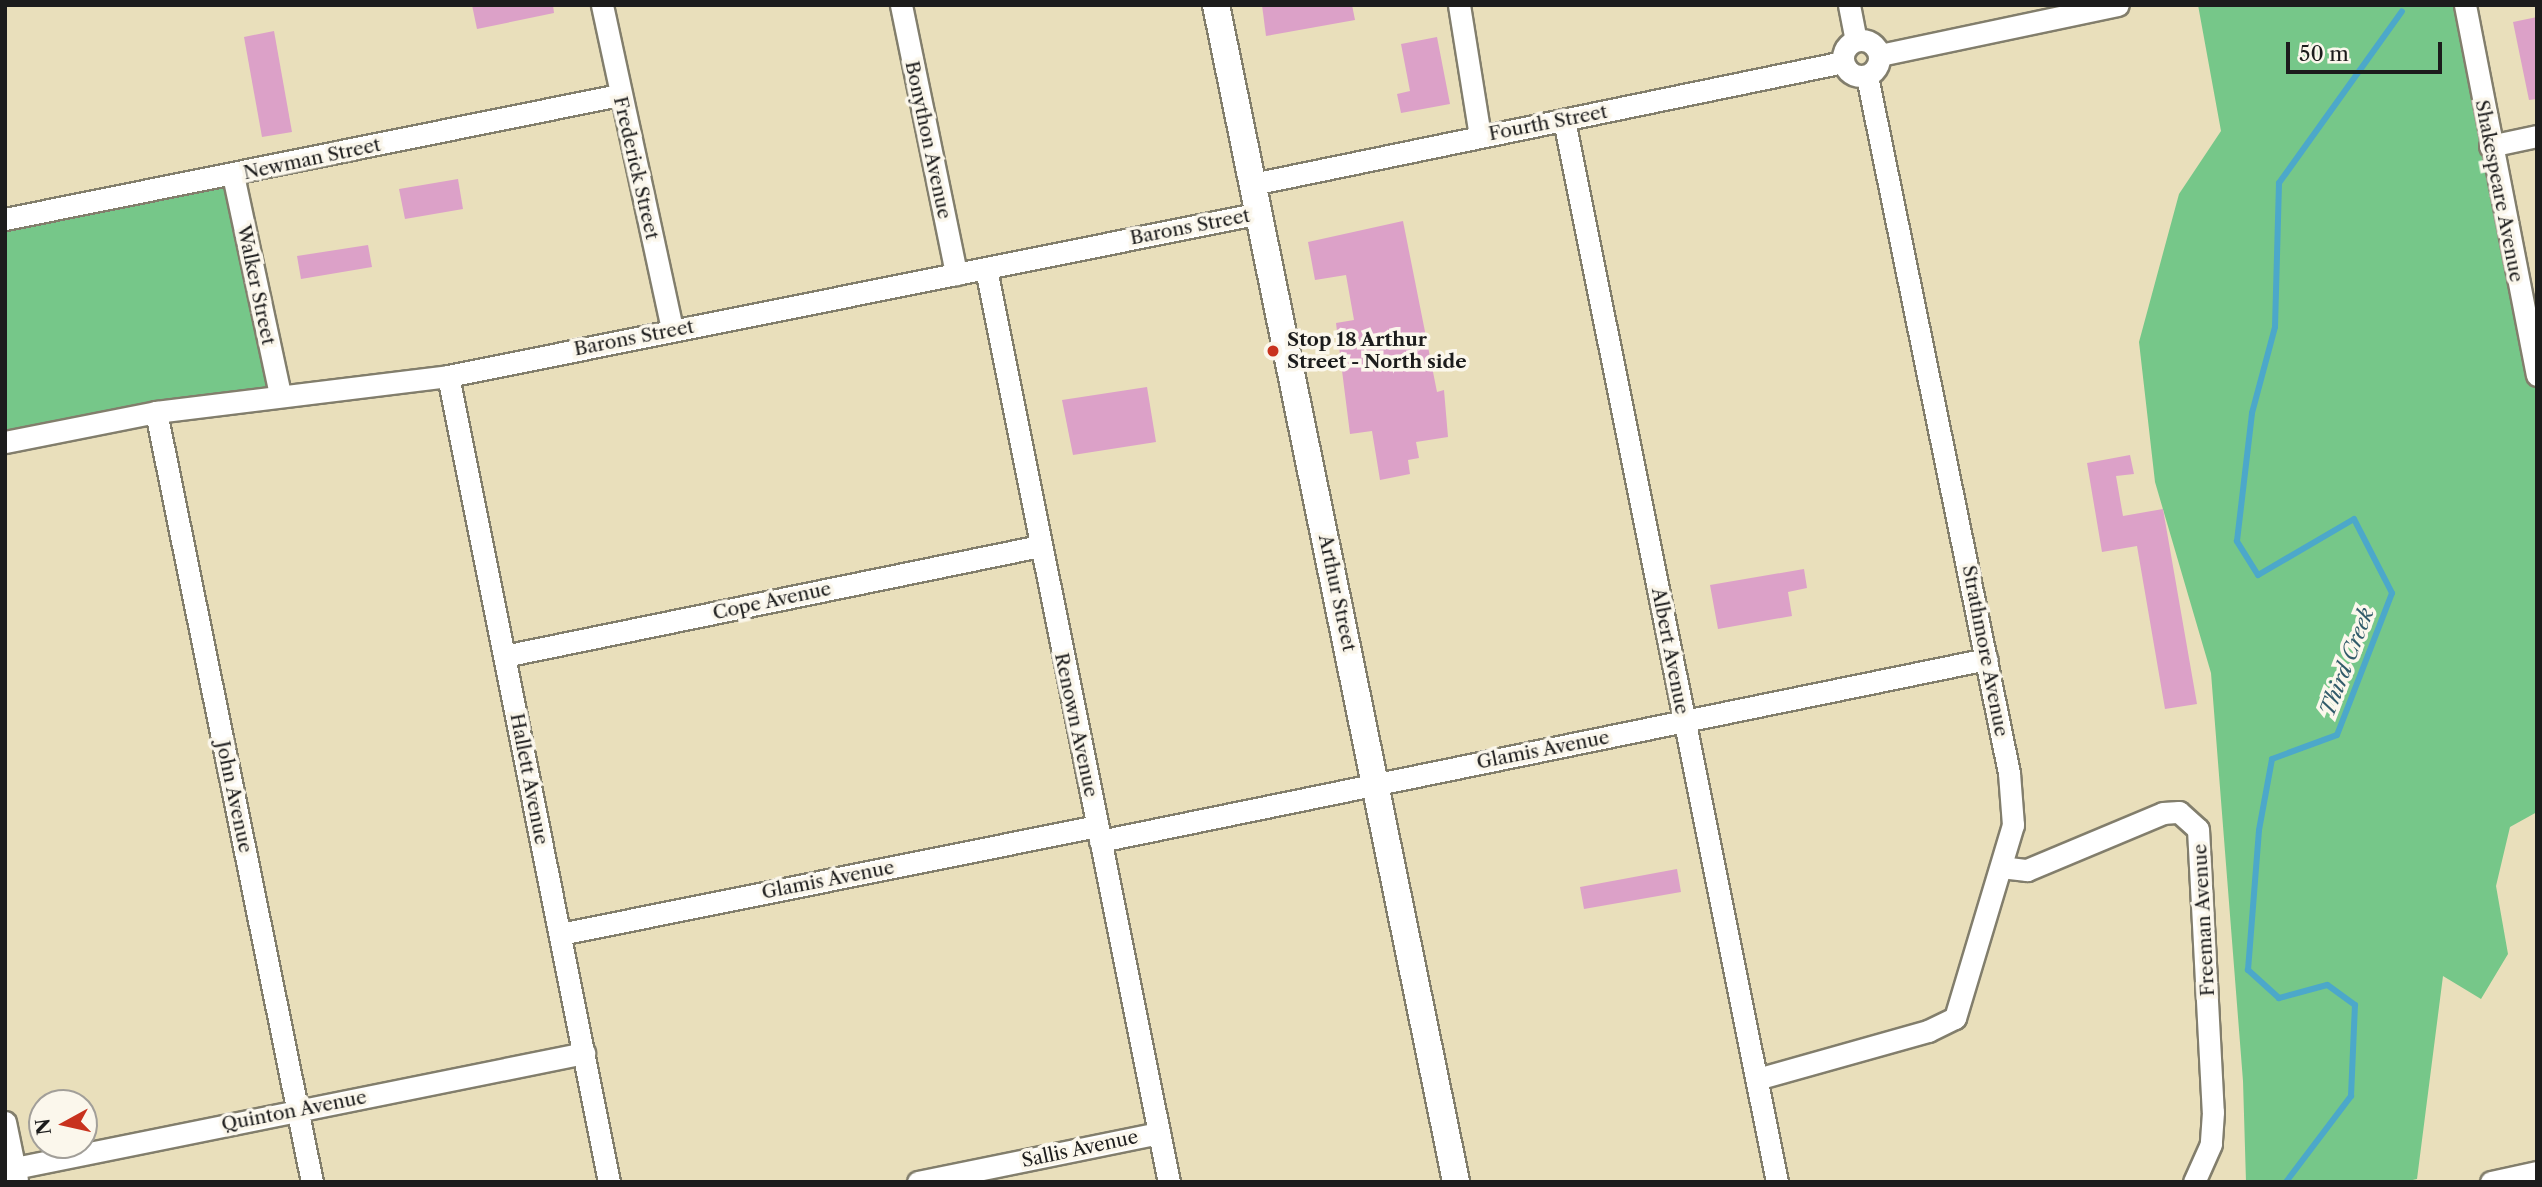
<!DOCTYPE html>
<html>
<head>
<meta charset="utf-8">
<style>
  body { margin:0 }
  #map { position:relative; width:2542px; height:1187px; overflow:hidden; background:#e9dfbb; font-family:"Libre Caslon Text",serif }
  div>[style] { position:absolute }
  .green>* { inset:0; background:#76c789 }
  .stream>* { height:6px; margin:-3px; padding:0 3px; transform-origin:3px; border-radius:3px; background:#4ca8ca }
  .building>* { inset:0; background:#dca1c8 }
  .roads { filter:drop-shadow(2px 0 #827e6c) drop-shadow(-2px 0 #827e6c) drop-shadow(0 2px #827e6c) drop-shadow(0 -2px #827e6c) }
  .minor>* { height:21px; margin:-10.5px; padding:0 10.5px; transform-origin:10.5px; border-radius:10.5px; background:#fff }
  .minor>.ring { margin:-10.5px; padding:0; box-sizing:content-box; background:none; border:21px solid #fff; border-radius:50% }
  .tertiary>* { height:26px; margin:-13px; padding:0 13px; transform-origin:13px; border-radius:13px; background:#fff }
  .dots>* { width:19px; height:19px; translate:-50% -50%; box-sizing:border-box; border:4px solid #fbf7ec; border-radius:50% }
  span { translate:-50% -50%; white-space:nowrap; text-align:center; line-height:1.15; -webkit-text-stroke:7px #fbf7ec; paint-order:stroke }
  .street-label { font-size:19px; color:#1c1c1c }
  .poi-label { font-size:19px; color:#1c1c1c; font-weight:700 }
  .left { translate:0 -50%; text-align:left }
  .water-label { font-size:21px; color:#325b6a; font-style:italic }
  .frame { position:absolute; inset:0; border:7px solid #1c1c1c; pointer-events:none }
  .north { position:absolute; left:28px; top:1089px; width:70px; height:70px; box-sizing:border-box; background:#fbf7ec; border:2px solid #a29f99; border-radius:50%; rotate:262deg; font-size:19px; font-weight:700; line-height:28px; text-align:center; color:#1c1c1c }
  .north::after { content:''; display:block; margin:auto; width:24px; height:32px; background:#c8321e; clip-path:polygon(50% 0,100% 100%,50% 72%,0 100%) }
  .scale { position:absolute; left:2286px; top:42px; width:156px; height:32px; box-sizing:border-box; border:4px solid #1c1c1c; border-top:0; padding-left:9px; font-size:21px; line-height:24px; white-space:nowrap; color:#1c1c1c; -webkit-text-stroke:5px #fbf7ec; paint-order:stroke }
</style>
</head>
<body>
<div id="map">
  <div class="green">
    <i style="clip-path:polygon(2198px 5px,2465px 5px,2537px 375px,2537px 812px,2510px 827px,2496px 886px,2508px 954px,2481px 999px,2443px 976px,2417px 1179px,2404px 1182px,2246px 1182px,2243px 1081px,2211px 673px,2155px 482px,2139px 342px,2179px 194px,2221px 131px)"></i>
    <i style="clip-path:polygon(233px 175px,280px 395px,5px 442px,5px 219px)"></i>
  </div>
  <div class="stream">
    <i style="left:2286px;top:1182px;width:108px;rotate:-52.9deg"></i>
    <i style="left:2351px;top:1096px;width:91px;rotate:-87.5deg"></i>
    <i style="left:2355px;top:1005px;width:34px;rotate:-144deg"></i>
    <i style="left:2327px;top:985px;width:50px;rotate:164.8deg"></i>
    <i style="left:2279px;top:998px;width:42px;rotate:-137.9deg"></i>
    <i style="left:2248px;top:970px;width:140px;rotate:-85.5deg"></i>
    <i style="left:2259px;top:830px;width:72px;rotate:-79.6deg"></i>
    <i style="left:2272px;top:759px;width:69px;rotate:-20.3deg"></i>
    <i style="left:2337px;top:735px;width:152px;rotate:-68.8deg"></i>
    <i style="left:2392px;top:593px;width:83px;rotate:-117.2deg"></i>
    <i style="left:2354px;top:519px;width:111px;rotate:149.7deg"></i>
    <i style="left:2258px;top:575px;width:40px;rotate:-122deg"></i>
    <i style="left:2237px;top:541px;width:129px;rotate:-83.3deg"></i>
    <i style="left:2252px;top:413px;width:89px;rotate:-75deg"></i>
    <i style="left:2275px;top:327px;width:144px;rotate:-88.4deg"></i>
    <i style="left:2279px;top:183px;width:211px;rotate:-54.4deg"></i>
  </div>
  <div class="building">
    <i style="clip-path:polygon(472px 5px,553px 5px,554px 13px,477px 29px)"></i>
    <i style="clip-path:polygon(1262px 5px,1352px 5px,1355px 20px,1266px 36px)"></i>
    <i style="clip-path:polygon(2537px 17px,2537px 99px,2529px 100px,2513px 22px)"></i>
    <i style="clip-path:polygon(274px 31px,292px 132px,262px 137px,244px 37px)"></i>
    <i style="clip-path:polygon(1437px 37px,1450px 104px,1401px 113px,1397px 94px,1410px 91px,1401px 44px)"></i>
    <i style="clip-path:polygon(458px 179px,463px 209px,405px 219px,399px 189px)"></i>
    <i style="clip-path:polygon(1403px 221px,1437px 392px,1444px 390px,1448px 437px,1416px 442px,1419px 458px,1408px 460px,1410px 474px,1380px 480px,1372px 431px,1350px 434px,1336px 323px,1354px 320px,1346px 275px,1315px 280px,1308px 242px)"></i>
    <i style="clip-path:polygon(368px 245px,372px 267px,301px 279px,297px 256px)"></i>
    <i style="clip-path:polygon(1147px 387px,1156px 442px,1073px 455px,1062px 400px)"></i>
    <i style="clip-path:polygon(2130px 455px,2134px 474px,2116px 476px,2123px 516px,2163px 509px,2197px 704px,2165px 709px,2137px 546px,2102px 552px,2087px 463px)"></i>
    <i style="clip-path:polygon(1804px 569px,1807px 588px,1788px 592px,1792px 616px,1718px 629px,1710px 585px)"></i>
    <i style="clip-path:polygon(1677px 869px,1681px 892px,1584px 909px,1580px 887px)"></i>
  </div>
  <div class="roads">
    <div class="minor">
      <i style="left:602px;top:5px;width:332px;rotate:77.8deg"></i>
      <i style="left:901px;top:5px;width:275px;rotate:78.4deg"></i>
      <i style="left:1459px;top:5px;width:133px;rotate:80.9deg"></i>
      <i style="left:1849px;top:5px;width:36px;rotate:79deg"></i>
      <i style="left:2465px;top:5px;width:377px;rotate:79deg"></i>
      <i class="ring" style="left:1843px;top:40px;width:15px;height:15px"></i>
      <i style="left:1880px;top:55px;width:243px;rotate:-11.9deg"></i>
      <i style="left:1564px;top:120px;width:1083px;rotate:78.66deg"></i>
      <i style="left:2490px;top:146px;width:48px;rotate:-12deg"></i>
      <i style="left:233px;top:175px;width:225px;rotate:77.9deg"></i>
      <i style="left:1253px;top:184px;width:602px;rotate:-11.68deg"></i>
      <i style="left:5px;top:219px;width:626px;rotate:-11.42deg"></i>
      <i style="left:986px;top:269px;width:931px;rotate:78.67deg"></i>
      <i style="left:448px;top:376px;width:822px;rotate:78.7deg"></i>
      <i style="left:156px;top:412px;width:786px;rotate:78.55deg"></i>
      <i style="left:5px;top:442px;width:154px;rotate:-11.2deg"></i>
      <i style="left:156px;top:412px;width:294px;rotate:-7deg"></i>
      <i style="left:448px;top:376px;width:828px;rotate:-11.35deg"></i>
      <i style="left:504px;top:656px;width:547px;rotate:-11.6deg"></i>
      <i style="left:1100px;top:841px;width:905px;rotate:-11.6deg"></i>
      <i style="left:2001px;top:867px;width:26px;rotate:7deg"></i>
      <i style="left:2027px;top:870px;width:147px;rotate:-22.7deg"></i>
      <i style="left:2163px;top:813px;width:16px;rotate:-4deg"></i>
      <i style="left:2179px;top:812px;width:25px;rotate:42deg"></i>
      <i style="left:2198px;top:829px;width:283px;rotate:87deg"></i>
      <i style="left:2213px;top:1112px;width:32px;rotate:94deg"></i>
      <i style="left:2211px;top:1144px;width:42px;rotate:114.1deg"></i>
      <i style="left:560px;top:934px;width:548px;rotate:-11.37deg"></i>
      <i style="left:1757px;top:1079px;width:178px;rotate:-15.7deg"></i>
      <i style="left:1928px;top:1031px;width:30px;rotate:-26deg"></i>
      <i style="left:1955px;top:1018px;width:202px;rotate:-73.3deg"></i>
      <i style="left:2013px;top:825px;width:52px;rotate:-94.4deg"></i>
      <i style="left:2009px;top:773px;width:711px;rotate:-101.52deg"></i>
      <i style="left:5px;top:1122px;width:59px;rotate:78.3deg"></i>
      <i style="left:5px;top:1170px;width:591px;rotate:-11.42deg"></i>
      <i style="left:918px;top:1182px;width:246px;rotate:-11.5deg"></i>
      <i style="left:2491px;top:1182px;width:47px;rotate:-12.3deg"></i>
    </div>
    <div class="tertiary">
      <i style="left:1216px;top:5px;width:1201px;rotate:78.47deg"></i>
    </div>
  </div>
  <div class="dots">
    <i style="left:1273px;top:351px;background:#c8321e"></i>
  </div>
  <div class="street-label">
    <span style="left:1548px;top:123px;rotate:-11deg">Fourth Street</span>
    <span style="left:928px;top:140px;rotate:78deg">Bonython Avenue</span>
    <span style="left:312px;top:159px;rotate:-12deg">Newman Street</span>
    <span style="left:636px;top:168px;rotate:77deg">Frederick Street</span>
    <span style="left:2499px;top:191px;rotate:79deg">Shakespeare Avenue</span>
    <span style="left:1190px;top:227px;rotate:-11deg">Barons Street</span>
    <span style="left:256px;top:285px;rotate:78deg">Walker Street</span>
    <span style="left:634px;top:338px;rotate:-11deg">Barons Street</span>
    <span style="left:1337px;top:593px;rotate:78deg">Arthur Street</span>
    <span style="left:772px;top:601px;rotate:-12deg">Cope Avenue</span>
    <span style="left:1670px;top:651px;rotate:79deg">Albert Avenue</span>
    <span style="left:1985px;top:651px;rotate:79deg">Strathmore Avenue</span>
    <span style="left:1076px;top:725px;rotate:78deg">Renown Avenue</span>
    <span style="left:1543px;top:750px;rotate:-11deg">Glamis Avenue</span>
    <span style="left:529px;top:779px;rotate:79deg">Hallett Avenue</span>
    <span style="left:234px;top:797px;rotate:78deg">John Avenue</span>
    <span style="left:828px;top:880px;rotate:-11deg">Glamis Avenue</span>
    <span style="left:2204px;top:920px;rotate:-93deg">Freeman Avenue</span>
    <span style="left:294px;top:1111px;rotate:-11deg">Quinton Avenue</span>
    <span style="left:1080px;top:1149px;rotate:-12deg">Sallis Avenue</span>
  </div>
  <div class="poi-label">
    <span class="left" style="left:1287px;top:351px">Stop 18 Arthur<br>Street - North side</span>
  </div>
  <div class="water-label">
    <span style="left:2347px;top:662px;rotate:-69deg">Third Creek</span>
  </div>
  <div class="frame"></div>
  <div class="north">N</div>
  <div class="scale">50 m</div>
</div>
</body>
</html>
